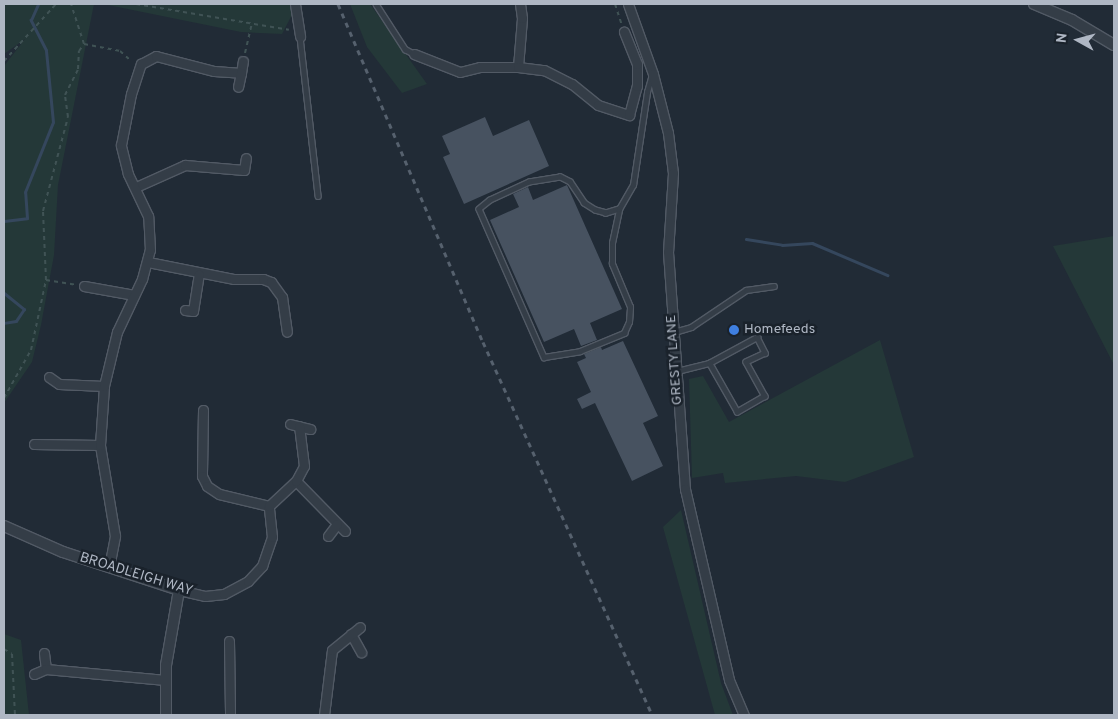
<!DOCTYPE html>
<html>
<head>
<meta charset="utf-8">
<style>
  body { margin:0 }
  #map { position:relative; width:1118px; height:719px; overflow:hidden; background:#212b36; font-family:Overpass,sans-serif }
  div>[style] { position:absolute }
  .green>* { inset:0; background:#243838 }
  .stream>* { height:3px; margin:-1.5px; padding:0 1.5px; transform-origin:1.5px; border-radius:1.5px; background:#35475d }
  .building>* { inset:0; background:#475260 }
  .path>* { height:2px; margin-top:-1px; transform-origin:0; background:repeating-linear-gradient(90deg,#405355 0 4px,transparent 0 8px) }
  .roads { filter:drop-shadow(1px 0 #525a65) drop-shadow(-1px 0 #525a65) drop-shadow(0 1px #525a65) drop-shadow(0 -1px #525a65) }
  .service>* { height:4.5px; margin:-2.25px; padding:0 2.25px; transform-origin:2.25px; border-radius:2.25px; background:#343d47 }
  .minor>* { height:9px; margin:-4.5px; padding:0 4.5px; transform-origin:4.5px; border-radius:4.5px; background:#343d47 }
  .tertiary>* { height:10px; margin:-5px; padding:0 5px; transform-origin:5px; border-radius:5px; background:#343d47 }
  .rail>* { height:3px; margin-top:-1.5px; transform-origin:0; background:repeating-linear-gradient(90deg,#56616e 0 5px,transparent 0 10px) }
  .dots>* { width:14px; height:14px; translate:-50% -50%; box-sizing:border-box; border:2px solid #1a222b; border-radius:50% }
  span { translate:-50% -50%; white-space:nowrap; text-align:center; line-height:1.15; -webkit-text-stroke:5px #1a222b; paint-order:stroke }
  .poi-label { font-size:14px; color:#afb7c4 }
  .left { translate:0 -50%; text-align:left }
  .street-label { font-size:14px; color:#afb7c4 }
  .frame { position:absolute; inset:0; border:5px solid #afb7c4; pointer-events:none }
  .north { position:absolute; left:1053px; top:15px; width:50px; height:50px; -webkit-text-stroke:4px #1a222b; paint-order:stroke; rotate:277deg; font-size:14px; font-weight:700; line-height:20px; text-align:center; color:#afb7c4 }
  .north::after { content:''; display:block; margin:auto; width:18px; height:22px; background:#afb7c4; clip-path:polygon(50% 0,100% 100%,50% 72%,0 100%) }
</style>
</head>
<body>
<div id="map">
  <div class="green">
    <i style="clip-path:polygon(4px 4px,94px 4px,58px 185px,54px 255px,41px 325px,32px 362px,4px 403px,4px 66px,25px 39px,4px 54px)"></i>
    <i style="clip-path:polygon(103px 4px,293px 4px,295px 9px,282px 34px,241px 32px)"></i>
    <i style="clip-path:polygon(350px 4px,370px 4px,427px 84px,402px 93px,367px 47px)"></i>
    <i style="clip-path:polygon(1114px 236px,1114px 365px,1053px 246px)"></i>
    <i style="clip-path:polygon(880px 340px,914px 457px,845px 482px,796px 476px,725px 483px,723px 473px,692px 478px,689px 379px,703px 376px,729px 422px)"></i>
    <i style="clip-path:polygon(681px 510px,721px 683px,733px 715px,715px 715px,663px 527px)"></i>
    <i style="clip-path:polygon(4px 634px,21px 640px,29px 715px,4px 715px)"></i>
  </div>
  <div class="stream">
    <i style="left:4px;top:221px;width:23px;rotate:-7deg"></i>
    <i style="left:27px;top:218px;width:26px;rotate:-94deg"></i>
    <i style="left:25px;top:192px;width:75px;rotate:-68.2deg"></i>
    <i style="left:53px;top:122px;width:72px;rotate:-95.6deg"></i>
    <i style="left:46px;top:50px;width:34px;rotate:-117deg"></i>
    <i style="left:31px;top:20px;width:17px;rotate:-66deg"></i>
    <i style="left:746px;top:239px;width:36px;rotate:9deg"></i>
    <i style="left:782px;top:245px;width:30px;rotate:-4deg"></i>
    <i style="left:812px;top:243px;width:82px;rotate:23.1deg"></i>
    <i style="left:4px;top:293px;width:26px;rotate:39deg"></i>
    <i style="left:24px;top:309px;width:14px;rotate:124deg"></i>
    <i style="left:16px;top:321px;width:12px;rotate:171deg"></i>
  </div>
  <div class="building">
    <i style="clip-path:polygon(485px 117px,493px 136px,529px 120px,549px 166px,464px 204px,443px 157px,450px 154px,442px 136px)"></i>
    <i style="clip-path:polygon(567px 185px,622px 309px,590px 323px,597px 340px,581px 346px,574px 329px,544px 342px,490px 220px,519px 207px,513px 194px,528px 187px,533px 200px)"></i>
    <i style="clip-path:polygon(623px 341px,658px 416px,643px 423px,663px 466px,632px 481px,595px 403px,582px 409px,577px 399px,591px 392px,577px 362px,586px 358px,584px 354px,601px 347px,602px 350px)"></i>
  </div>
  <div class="path">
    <i style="left:136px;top:4px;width:155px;rotate:9.6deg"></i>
    <i style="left:615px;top:4px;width:20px;rotate:72deg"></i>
    <i style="left:84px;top:44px;width:37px;rotate:11deg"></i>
    <i style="left:120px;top:51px;width:15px;rotate:42deg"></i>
    <i style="left:245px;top:53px;width:28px;rotate:-77deg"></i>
    <i style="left:4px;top:61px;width:77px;rotate:-47.6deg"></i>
    <i style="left:46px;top:280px;width:30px;rotate:9deg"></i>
    <i style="left:4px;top:398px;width:55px;rotate:-60.6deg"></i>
    <i style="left:31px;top:350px;width:72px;rotate:-77.9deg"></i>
    <i style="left:46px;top:280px;width:69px;rotate:-92.5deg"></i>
    <i style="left:43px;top:211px;width:97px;rotate:-75.1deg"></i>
    <i style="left:68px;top:117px;width:22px;rotate:-98deg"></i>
    <i style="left:65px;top:95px;width:29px;rotate:-63deg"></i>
    <i style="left:78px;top:69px;width:18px;rotate:-87deg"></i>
    <i style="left:79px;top:51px;width:9px;rotate:-54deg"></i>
    <i style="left:84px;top:44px;width:42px;rotate:-108deg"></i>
    <i style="left:4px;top:649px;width:9px;rotate:32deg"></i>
    <i style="left:12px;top:654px;width:61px;rotate:87.2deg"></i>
  </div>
  <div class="roads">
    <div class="service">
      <i style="left:376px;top:4px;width:54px;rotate:57.2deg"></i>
      <i style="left:405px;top:49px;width:10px;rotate:29deg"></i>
      <i style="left:300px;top:37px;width:160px;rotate:83.5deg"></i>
      <i style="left:619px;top:209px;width:14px;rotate:163deg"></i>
      <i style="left:606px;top:213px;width:11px;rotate:-165deg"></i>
      <i style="left:595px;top:210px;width:13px;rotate:-148deg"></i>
      <i style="left:584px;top:203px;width:25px;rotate:-124deg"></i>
      <i style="left:570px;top:182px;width:11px;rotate:-153deg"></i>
      <i style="left:560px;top:177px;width:31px;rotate:171deg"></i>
      <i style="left:529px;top:182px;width:43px;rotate:155.2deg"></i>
      <i style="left:490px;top:200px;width:14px;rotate:141deg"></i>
      <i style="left:479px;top:209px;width:162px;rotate:66.3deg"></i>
      <i style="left:544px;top:357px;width:36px;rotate:-9deg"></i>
      <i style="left:580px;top:351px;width:48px;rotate:-22.2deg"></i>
      <i style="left:624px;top:333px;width:12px;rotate:-66deg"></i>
      <i style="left:629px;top:322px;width:15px;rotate:-86deg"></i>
      <i style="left:630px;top:307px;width:47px;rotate:-112.7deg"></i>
      <i style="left:612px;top:264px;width:21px;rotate:-90deg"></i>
      <i style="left:612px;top:243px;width:35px;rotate:-78deg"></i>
      <i style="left:619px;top:209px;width:28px;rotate:-60deg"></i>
      <i style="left:633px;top:185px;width:94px;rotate:-81.4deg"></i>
      <i style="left:647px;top:92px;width:18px;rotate:-74deg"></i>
      <i style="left:674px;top:332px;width:18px;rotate:-16deg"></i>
      <i style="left:691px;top:327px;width:66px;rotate:-33.9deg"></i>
      <i style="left:746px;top:290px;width:28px;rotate:-8deg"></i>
      <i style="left:677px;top:371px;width:33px;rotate:-14deg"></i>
      <i style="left:709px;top:363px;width:55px;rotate:-28.4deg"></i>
      <i style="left:757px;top:337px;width:18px;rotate:63deg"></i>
      <i style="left:765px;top:353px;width:21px;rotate:155deg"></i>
      <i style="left:746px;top:362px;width:39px;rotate:61deg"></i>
      <i style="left:765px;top:396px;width:32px;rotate:150deg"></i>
      <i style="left:737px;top:412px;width:56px;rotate:-119.7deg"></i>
    </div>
    <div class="minor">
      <i style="left:295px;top:4px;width:33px;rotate:81deg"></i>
      <i style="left:628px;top:4px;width:74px;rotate:70.3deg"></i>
      <i style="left:653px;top:74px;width:61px;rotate:75.7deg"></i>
      <i style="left:668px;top:133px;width:40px;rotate:82.9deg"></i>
      <i style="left:673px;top:173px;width:79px;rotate:93.6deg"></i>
      <i style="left:668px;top:252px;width:238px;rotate:85.9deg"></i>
      <i style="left:685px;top:489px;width:196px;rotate:77deg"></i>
      <i style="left:729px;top:680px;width:38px;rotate:67deg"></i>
      <i style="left:414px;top:54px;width:49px;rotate:21.4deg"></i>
      <i style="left:460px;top:72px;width:21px;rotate:-14deg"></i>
      <i style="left:480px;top:67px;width:38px"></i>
      <i style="left:518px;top:67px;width:49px;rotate:-85.3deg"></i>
      <i style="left:522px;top:18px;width:14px;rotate:-98deg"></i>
      <i style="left:518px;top:67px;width:26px;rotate:7deg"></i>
      <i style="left:544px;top:70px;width:31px;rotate:27deg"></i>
      <i style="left:572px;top:84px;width:33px;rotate:39deg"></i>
      <i style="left:598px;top:105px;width:33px;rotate:18deg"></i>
      <i style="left:629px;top:115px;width:30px;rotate:-75deg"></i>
      <i style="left:637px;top:86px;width:22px;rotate:-90deg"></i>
      <i style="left:637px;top:64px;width:35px;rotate:-112deg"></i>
      <i style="left:241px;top:73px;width:12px;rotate:-81deg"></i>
      <i style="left:136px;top:187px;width:54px;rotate:-24.2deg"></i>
      <i style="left:185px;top:165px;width:59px;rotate:4.8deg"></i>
      <i style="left:244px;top:170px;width:12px;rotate:-81deg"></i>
      <i style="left:148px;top:262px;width:88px;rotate:11.2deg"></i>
      <i style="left:234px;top:279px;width:29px"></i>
      <i style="left:263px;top:279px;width:9px;rotate:21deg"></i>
      <i style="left:271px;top:282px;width:19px;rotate:54deg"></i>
      <i style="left:282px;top:297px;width:35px;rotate:82deg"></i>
      <i style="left:84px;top:286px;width:51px;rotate:10.2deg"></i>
      <i style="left:185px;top:310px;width:8px;rotate:7deg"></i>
      <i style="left:193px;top:311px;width:37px;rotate:-81deg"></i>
      <i style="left:49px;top:377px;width:12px;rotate:35deg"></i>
      <i style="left:59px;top:384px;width:45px;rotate:2.5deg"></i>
      <i style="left:203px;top:410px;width:66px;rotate:90.9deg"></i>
      <i style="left:202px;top:476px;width:11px;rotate:63deg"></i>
      <i style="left:207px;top:486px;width:14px;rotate:34deg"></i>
      <i style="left:219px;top:494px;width:51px;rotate:13.5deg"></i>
      <i style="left:290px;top:424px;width:21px;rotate:14deg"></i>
      <i style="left:34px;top:444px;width:66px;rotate:0.9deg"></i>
      <i style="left:296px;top:481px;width:70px;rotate:45.6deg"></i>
      <i style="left:328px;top:536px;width:15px;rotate:-53deg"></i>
      <i style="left:109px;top:567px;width:32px;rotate:-79deg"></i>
      <i style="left:115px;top:536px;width:92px;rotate:-99.4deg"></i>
      <i style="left:100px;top:445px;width:59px;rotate:-86.1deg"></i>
      <i style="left:104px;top:386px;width:56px;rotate:-76.5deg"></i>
      <i style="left:117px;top:332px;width:59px;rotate:-64.7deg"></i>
      <i style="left:142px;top:279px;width:30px;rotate:-75deg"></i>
      <i style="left:150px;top:250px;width:34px;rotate:-93deg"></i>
      <i style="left:148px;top:216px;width:47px;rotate:-115.5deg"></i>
      <i style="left:128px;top:174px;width:30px;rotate:-104deg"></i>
      <i style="left:121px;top:145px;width:52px;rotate:-78.9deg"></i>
      <i style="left:131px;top:94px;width:32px;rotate:-72deg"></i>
      <i style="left:141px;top:64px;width:17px;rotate:-28deg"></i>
      <i style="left:156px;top:56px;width:60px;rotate:14.5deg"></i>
      <i style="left:214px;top:71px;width:27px;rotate:4deg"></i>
      <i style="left:241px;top:73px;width:14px;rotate:102deg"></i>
      <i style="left:179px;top:590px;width:27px;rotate:13deg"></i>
      <i style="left:205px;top:596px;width:19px;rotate:-6deg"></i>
      <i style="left:224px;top:594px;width:27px;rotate:-28deg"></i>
      <i style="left:248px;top:581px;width:21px;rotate:-47deg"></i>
      <i style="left:262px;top:566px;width:31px;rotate:-71deg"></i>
      <i style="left:272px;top:537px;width:31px;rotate:-96deg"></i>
      <i style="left:269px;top:506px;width:37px;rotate:-43deg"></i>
      <i style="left:296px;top:481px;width:17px;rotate:-62deg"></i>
      <i style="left:304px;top:466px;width:40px;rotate:-97.1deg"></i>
      <i style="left:351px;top:634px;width:21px;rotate:61deg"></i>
      <i style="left:229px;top:641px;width:74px;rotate:89.2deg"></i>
      <i style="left:44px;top:653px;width:16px;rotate:83deg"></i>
      <i style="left:34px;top:674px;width:13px;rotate:-23deg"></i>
      <i style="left:46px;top:669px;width:120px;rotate:5.3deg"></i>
      <i style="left:324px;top:715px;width:65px;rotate:-83deg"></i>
      <i style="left:332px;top:650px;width:36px;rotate:-39deg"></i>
    </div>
    <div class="tertiary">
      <i style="left:1034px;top:4px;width:41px;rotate:22.8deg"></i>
      <i style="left:1072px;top:20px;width:49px;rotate:30.8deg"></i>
      <i style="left:4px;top:526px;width:64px;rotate:23.8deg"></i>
      <i style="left:63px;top:552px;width:122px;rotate:18.1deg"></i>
      <i style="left:179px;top:590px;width:76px;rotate:99.8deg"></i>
      <i style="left:166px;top:665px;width:50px;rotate:90deg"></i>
    </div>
  </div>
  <div class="rail">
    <i style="left:338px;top:4px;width:368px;rotate:66.8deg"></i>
    <i style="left:483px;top:342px;width:409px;rotate:65.6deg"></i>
  </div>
  <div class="dots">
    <i style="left:734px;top:330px;background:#3f7fe0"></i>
  </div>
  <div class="poi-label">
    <span class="left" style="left:744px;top:330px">Homefeeds</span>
  </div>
  <div class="street-label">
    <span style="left:675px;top:360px;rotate:-94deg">GRESTY LANE</span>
    <span style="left:136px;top:575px;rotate:17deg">BROADLEIGH WAY</span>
  </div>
  <div class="frame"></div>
  <div class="north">N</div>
</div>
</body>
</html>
